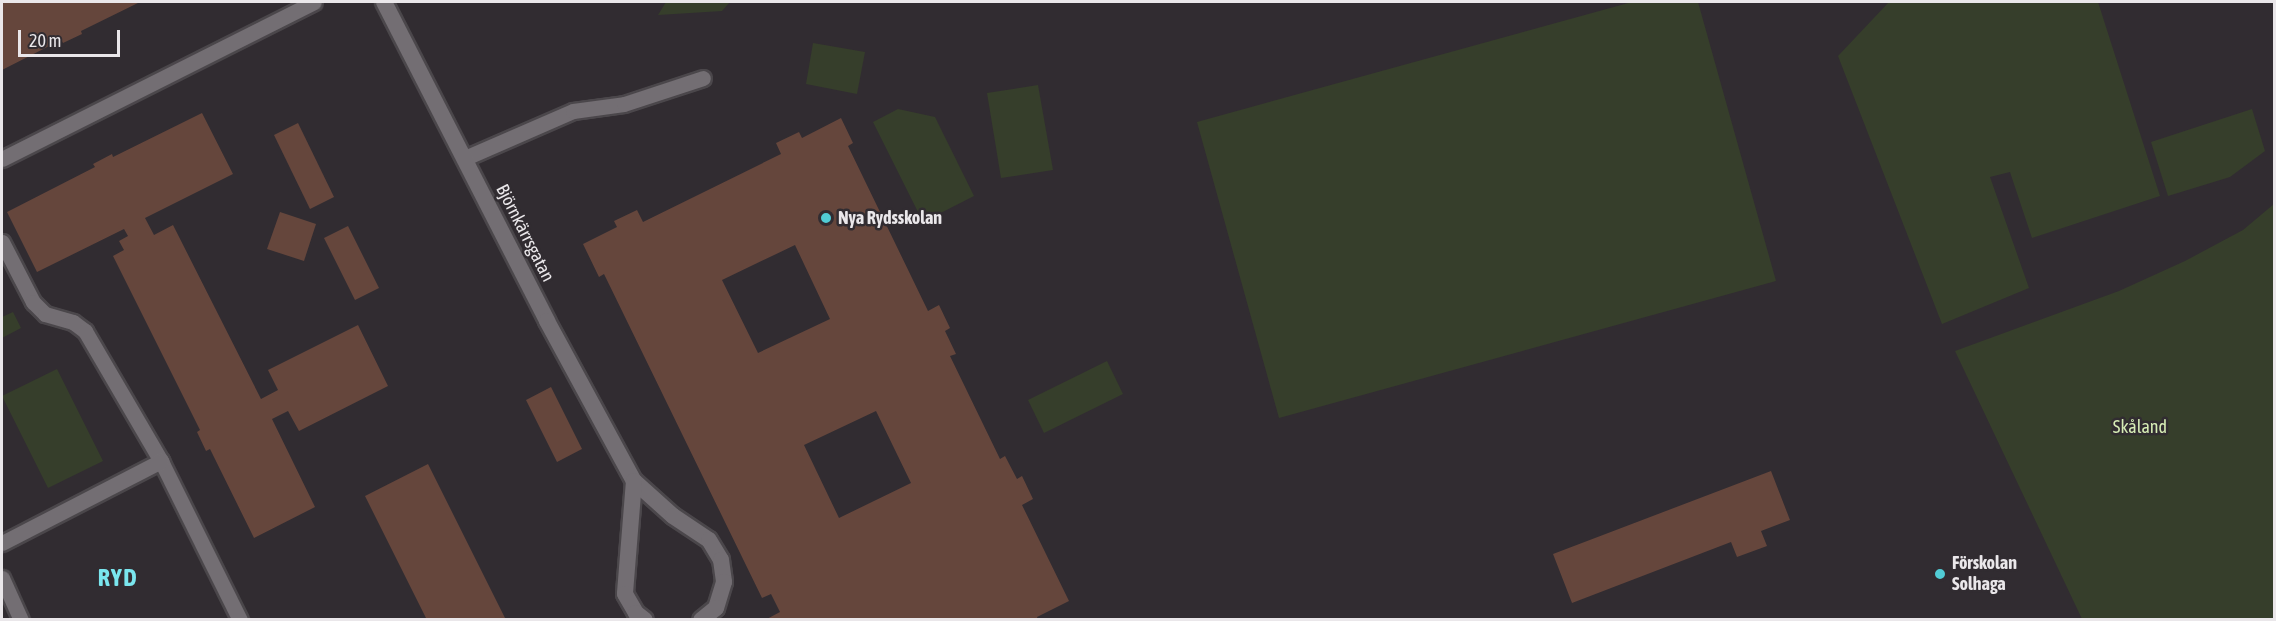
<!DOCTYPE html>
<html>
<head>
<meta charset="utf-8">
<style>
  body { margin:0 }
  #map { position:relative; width:2276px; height:621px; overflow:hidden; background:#312c31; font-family:"Asap Condensed",sans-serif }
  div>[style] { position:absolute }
  .green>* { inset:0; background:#363e2b }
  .building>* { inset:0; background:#65463c }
  .roads { filter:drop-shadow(2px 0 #4b474b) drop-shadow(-2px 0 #4b474b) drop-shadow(0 2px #4b474b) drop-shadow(0 -2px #4b474b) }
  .service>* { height:15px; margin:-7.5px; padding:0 7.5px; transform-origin:7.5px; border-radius:7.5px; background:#736e73 }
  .minor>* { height:16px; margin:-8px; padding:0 8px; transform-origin:8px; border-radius:8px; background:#736e73 }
  .dots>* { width:16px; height:16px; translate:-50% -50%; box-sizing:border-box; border:3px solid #312c31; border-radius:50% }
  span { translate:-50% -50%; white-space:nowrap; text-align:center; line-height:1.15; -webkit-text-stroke:5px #312c31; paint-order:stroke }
  .poi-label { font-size:18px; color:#eae7ea; font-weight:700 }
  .left { translate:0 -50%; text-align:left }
  .street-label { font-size:18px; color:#eae7ea }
  .park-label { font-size:18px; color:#d6ecb5 }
  .district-label { font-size:24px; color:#7ae6ee; font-weight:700; letter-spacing:1.5px }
  .frame { position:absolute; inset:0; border:3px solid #eae7ea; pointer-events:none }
  .scale { position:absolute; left:18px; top:30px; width:102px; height:27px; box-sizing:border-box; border:3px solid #eae7ea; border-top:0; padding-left:8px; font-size:18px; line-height:21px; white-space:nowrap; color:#eae7ea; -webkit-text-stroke:4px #312c31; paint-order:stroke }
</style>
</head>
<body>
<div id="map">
  <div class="green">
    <i style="clip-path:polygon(666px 2px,730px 2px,722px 11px,658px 15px)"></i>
    <i style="clip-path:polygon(1632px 2px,1698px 2px,1776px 281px,1279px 418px,1197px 122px)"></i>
    <i style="clip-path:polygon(1889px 2px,2098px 2px,2160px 196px,2032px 238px,2010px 172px,1990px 177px,2029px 288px,1942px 324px,1838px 56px)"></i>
    <i style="clip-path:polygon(813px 43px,865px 52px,857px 94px,806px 84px)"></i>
    <i style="clip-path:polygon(1038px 85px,1053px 170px,1001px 178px,987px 93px)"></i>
    <i style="clip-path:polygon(898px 109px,935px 117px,974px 196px,923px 222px,873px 122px)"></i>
    <i style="clip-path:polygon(2252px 109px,2265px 151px,2230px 177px,2168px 196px,2151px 142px)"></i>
    <i style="clip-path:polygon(2274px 204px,2274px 619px,2082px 619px,1955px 351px,2119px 291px,2185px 261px,2243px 230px)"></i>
    <i style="clip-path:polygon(13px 312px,21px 328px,2px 338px,2px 317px)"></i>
    <i style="clip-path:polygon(1107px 361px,1123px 394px,1044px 433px,1028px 400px)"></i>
    <i style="clip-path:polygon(57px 369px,103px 461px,48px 488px,2px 396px)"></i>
  </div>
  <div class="building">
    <i style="clip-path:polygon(2px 2px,140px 2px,81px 31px,82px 34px,63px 43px,61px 40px,2px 70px)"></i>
    <i style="clip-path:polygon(202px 113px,233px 174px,145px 218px,154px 235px,173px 225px,261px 399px,278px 390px,268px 370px,358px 325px,388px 386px,299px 431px,288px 411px,272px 419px,315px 507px,254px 538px,210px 449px,206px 451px,197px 432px,200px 430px,113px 256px,124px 250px,119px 241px,128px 236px,124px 229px,37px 272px,7px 212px,95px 167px,93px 164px,112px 154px,113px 157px)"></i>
    <i style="clip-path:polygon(evenodd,841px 118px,853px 143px,848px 146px,928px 311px,939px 305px,950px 328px,945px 331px,956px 354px,950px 356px,1000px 459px,1005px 456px,1017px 479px,1022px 476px,1033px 499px,1022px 505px,1069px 601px,1037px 617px,1038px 620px,765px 620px,780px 612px,771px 594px,762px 598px,604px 274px,599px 277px,583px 244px,617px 227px,614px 221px,637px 210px,643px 222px,781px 154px,776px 143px,799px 132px,802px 138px,841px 118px,795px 245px,830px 319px,758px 353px,722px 280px,795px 245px,841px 118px,876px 411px,911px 483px,839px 518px,804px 445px,876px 411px)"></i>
    <i style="clip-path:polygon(298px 123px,334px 197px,310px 209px,274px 135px)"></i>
    <i style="clip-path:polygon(280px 212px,316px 224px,304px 261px,267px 249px)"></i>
    <i style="clip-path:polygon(348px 226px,379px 288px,355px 300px,324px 238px)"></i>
    <i style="clip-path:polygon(551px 387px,582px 449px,557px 462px,526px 400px)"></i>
    <i style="clip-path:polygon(428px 464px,506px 620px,427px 620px,365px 496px)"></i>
    <i style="clip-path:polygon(1771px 471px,1790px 520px,1761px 531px,1767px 546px,1737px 557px,1731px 542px,1572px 603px,1553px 554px)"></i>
  </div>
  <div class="roads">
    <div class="service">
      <i style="left:465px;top:158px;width:118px;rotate:-23.5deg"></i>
      <i style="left:573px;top:111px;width:51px;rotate:-7.8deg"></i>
      <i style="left:624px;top:104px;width:83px;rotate:-18.2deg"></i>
      <i style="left:2px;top:159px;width:349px;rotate:-26.7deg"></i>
      <i style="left:2px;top:242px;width:68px;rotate:62.7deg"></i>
      <i style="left:33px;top:302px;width:17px;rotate:45deg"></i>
      <i style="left:45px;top:314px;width:29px;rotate:16deg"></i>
      <i style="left:73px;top:322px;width:15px;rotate:37deg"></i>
      <i style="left:85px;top:331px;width:151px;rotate:59.7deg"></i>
      <i style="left:161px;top:461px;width:178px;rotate:63.6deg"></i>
      <i style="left:2px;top:543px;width:179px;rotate:-27.3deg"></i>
      <i style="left:2px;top:578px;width:46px;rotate:65.7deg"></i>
    </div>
    <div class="minor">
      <i style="left:384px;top:2px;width:358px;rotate:62.9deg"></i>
      <i style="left:547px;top:321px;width:182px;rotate:61.5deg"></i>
      <i style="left:634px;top:481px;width:52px;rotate:41.9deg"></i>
      <i style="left:673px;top:516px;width:43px;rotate:33.7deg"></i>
      <i style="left:709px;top:540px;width:23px;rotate:59deg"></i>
      <i style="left:721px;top:560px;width:22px;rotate:82deg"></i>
      <i style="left:724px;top:582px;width:27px;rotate:107deg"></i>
      <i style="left:716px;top:608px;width:19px;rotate:141deg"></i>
      <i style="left:634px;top:481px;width:113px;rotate:94.6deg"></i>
      <i style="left:625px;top:594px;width:22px;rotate:60deg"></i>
      <i style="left:636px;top:613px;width:11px;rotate:38deg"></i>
    </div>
  </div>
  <div class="dots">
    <i style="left:826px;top:218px;background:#51ccd5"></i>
    <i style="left:1940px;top:574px;background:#51ccd5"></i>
  </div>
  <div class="poi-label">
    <span class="left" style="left:838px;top:218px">Nya Rydsskolan</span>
    <span class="left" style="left:1952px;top:574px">Förskolan<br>Solhaga</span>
  </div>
  <div class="street-label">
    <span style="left:525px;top:233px;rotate:63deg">Björnkärrsgatan</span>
  </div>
  <div class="park-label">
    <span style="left:2140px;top:427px">Skåland</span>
  </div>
  <div class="district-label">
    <span style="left:118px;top:578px">RYD</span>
  </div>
  <div class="frame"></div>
  <div class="scale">20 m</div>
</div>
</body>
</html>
